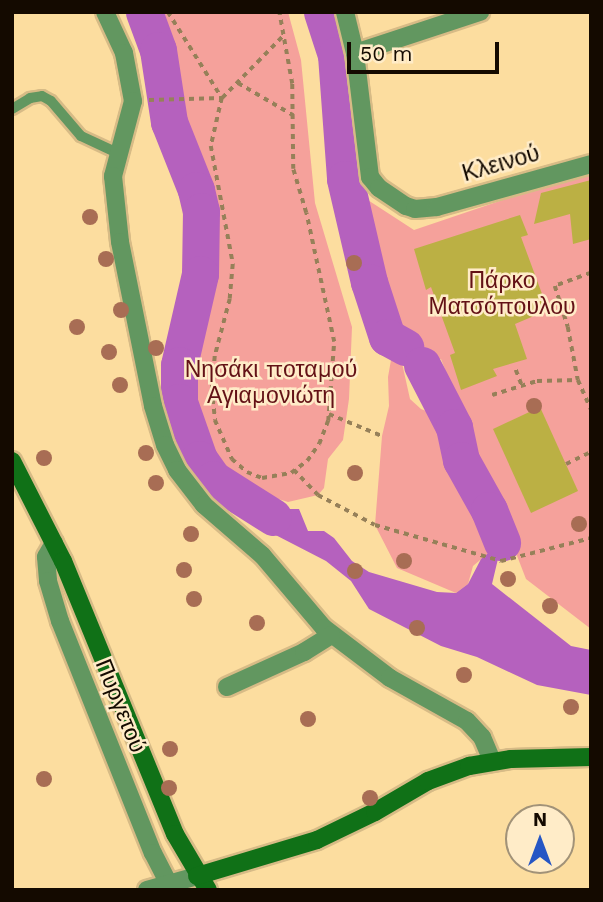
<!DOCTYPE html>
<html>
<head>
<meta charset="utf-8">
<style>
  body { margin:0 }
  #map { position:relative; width:603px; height:902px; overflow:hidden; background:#fcdd9f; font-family:"Work Sans",sans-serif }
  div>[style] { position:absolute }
  .green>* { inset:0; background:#f5a19b }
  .water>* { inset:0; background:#b561be }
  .river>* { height:37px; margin:-18.5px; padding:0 18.5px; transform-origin:18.5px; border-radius:18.5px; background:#b561be }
  .building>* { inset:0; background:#bbb044 }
  .path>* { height:3.5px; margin-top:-1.75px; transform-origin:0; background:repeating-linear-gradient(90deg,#968059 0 5px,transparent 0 10px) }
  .roads { filter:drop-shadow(2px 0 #d7bb86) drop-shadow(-2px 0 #d7bb86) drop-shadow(0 2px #d7bb86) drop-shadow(0 -2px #d7bb86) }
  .lane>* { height:10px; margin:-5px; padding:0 5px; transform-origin:5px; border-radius:5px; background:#629760 }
  .street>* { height:18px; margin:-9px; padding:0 9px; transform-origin:9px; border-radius:9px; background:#629760 }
  .secondary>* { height:18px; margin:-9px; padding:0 9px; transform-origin:9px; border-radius:9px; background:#107117 }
  .trees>* { width:16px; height:16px; margin:-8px; border-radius:50%; background:#a86d54 }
  span { translate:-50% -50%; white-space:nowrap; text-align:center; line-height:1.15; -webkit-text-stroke:5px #ffecc8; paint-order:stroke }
  .street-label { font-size:23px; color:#140a00 }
  .park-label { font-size:23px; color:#631116 }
  .frame { position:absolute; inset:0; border:14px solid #140a00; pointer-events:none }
  .north { position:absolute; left:505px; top:804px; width:70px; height:70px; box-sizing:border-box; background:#ffecc8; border:2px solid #a19278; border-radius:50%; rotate:0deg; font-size:19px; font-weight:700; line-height:28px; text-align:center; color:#140a00 }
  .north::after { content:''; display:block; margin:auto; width:24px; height:32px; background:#2656c4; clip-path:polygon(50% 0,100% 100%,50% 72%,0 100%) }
  .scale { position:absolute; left:347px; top:42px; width:152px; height:32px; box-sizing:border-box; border:4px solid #140a00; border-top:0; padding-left:9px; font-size:21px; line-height:24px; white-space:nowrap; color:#140a00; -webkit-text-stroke:5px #ffecc8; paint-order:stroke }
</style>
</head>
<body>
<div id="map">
  <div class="green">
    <i style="clip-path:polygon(152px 12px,288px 12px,301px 60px,315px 203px,352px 327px,349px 399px,343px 440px,328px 459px,324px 488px,318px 495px,288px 502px,253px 491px,217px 465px,197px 420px,193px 378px,216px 281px,215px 221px,196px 155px,177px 119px,175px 58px)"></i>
    <i style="clip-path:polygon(591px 170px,591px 629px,526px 579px,441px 359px,412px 368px,354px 195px,357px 193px,414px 230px)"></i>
    <i style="clip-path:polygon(391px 360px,402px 363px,410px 399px,421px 409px,444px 418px,451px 428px,458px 471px,466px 493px,499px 544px,473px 566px,468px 584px,456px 593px,397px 568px,375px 525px,382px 436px,389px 406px,388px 377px)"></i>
  </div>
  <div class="water">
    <i style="clip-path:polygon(282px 509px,299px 509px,308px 531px,324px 531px,334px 538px,352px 561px,369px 572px,437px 592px,456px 593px,468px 584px,481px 559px,502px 542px,492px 584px,571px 646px,591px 650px,591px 695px,537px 685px,477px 657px,441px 646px,369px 609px,351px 581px,326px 561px,262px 528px)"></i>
  </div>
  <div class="river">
    <i style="left:144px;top:12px;width:40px;rotate:69.8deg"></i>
    <i style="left:158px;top:50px;width:73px;rotate:81.3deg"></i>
    <i style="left:169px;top:122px;width:73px;rotate:68.3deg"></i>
    <i style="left:196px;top:190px;width:22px;rotate:77deg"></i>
    <i style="left:201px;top:211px;width:63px;rotate:90.9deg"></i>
    <i style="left:200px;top:274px;width:93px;rotate:103deg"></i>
    <i style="left:179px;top:365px;width:37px;rotate:90deg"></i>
    <i style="left:179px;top:402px;width:60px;rotate:70.7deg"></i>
    <i style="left:199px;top:459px;width:24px;rotate:55deg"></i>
    <i style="left:213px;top:479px;width:71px;rotate:32.3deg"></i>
    <i style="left:322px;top:12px;width:45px;rotate:72deg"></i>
    <i style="left:336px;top:55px;width:124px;rotate:85.8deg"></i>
    <i style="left:345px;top:179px;width:106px;rotate:76.9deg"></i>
    <i style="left:369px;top:282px;width:58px;rotate:71.9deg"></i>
    <i style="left:387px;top:337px;width:21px;rotate:29deg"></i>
    <i style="left:422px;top:365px;width:70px;rotate:62.7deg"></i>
    <i style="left:454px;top:427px;width:34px;rotate:78deg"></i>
    <i style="left:461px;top:460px;width:57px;rotate:60.8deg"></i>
    <i style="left:489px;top:510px;width:35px;rotate:68deg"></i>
  </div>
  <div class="building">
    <i style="clip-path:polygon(591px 180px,591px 239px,573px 244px,570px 214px,534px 224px,541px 193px)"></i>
    <i style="clip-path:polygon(520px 215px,528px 235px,521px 237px,548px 310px,515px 324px,527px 359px,493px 369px,497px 376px,461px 390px,450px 355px,455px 353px,431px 287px,426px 290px,414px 249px)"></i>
    <i style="clip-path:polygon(540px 407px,578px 491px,531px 513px,493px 429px)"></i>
  </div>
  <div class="path">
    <i style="left:168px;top:12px;width:102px;rotate:57.9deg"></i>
    <i style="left:222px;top:98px;width:49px;rotate:102.9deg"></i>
    <i style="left:211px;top:146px;width:120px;rotate:79.4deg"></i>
    <i style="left:233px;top:264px;width:35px;rotate:95deg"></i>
    <i style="left:230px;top:299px;width:59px;rotate:104.7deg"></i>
    <i style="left:215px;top:356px;width:33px;rotate:95deg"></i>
    <i style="left:212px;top:389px;width:31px;rotate:84deg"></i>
    <i style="left:215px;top:420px;width:43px;rotate:66.4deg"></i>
    <i style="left:232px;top:459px;width:20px;rotate:41deg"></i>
    <i style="left:247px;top:472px;width:16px;rotate:22deg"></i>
    <i style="left:262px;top:478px;width:29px;rotate:-10deg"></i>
    <i style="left:291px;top:473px;width:20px;rotate:-37deg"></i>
    <i style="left:307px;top:461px;width:21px;rotate:-55deg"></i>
    <i style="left:319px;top:444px;width:25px;rotate:-69deg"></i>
    <i style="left:328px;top:421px;width:79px;rotate:-85.7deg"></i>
    <i style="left:334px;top:342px;width:132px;rotate:-102.2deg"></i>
    <i style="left:306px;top:213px;width:46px;rotate:-106.5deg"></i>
    <i style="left:293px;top:169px;width:85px;rotate:-90.7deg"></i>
    <i style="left:292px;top:84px;width:73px;rotate:-100.2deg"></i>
    <i style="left:238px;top:83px;width:64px;rotate:30.2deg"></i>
    <i style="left:149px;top:100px;width:73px;rotate:-1.6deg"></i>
    <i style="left:222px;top:98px;width:87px;rotate:-45.5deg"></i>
    <i style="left:591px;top:273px;width:38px;rotate:160deg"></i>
    <i style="left:555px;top:286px;width:43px;rotate:72.4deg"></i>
    <i style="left:568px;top:327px;width:54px;rotate:79.3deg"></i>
    <i style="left:578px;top:380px;width:32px;rotate:66deg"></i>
    <i style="left:516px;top:370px;width:17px;rotate:69deg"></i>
    <i style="left:492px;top:395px;width:47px;rotate:-17.3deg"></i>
    <i style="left:537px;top:381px;width:41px;rotate:-1.4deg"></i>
    <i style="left:329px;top:414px;width:57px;rotate:22.5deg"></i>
    <i style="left:566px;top:464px;width:28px;rotate:-26deg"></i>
    <i style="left:294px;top:470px;width:35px;rotate:46deg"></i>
    <i style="left:318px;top:495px;width:64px;rotate:27.8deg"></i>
    <i style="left:375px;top:525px;width:131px;rotate:15.9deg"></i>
    <i style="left:501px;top:561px;width:93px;rotate:-14.3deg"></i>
  </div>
  <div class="roads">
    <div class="lane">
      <i style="left:12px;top:109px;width:21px;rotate:-31deg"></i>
      <i style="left:30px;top:98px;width:12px;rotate:-9deg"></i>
      <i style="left:42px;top:96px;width:10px;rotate:29deg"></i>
      <i style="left:51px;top:101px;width:46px;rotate:49.4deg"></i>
      <i style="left:81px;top:136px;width:40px;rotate:25deg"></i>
    </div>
    <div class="street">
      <i style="left:105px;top:12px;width:45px;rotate:65.1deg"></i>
      <i style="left:124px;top:53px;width:49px;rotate:79.4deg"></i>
      <i style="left:133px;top:101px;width:78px;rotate:104.9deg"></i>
      <i style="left:113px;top:176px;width:66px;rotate:83.9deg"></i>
      <i style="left:120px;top:242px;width:167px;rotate:78.6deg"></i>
      <i style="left:153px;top:406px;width:41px;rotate:72.9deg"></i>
      <i style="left:165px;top:445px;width:28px;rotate:64deg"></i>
      <i style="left:177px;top:470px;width:44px;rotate:52.4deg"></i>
      <i style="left:204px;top:505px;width:77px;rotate:40.8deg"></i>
      <i style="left:262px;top:555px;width:96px;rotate:49.7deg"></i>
      <i style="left:324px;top:628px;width:83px;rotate:37.1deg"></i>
      <i style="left:390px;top:678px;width:88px;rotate:29.2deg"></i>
      <i style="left:467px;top:721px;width:22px;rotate:47deg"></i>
      <i style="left:482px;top:737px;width:26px;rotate:67deg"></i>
      <i style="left:345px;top:12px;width:42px;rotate:76.3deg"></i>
      <i style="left:355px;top:53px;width:125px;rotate:83.1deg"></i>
      <i style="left:370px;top:177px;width:14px;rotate:51deg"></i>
      <i style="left:379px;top:188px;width:32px;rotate:34deg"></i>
      <i style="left:406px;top:206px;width:9px;rotate:18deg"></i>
      <i style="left:415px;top:209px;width:22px;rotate:-5deg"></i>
      <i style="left:437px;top:207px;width:160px;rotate:-15.6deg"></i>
      <i style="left:355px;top:53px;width:132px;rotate:-18.2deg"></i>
      <i style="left:54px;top:543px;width:16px;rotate:120deg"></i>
      <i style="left:46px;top:557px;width:24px;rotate:85deg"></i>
      <i style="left:48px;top:581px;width:42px;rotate:73.3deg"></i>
      <i style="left:60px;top:621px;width:250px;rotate:68.2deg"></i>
      <i style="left:153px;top:853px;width:42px;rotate:62.8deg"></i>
      <i style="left:227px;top:687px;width:85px;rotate:-24.4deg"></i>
      <i style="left:304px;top:652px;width:32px;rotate:-32deg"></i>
      <i style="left:147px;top:890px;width:52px;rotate:-15.6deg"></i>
    </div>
    <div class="secondary">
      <i style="left:12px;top:461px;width:112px;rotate:63deg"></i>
      <i style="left:63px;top:561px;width:295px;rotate:67.7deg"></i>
      <i style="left:175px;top:834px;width:65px;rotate:59.5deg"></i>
      <i style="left:197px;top:876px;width:125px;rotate:-16.7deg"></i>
      <i style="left:317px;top:840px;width:64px;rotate:-25.8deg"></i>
      <i style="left:375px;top:812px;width:61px;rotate:-30.3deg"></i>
      <i style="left:428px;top:781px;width:44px;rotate:-20.1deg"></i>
      <i style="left:469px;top:766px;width:43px;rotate:-9.5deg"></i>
      <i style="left:511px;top:759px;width:80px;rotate:-1.4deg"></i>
    </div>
  </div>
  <div class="trees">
    <i style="left:90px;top:217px"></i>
    <i style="left:106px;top:259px"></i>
    <i style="left:354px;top:263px"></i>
    <i style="left:121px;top:310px"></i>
    <i style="left:77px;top:327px"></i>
    <i style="left:156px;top:348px"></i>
    <i style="left:109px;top:352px"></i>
    <i style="left:120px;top:385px"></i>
    <i style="left:534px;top:406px"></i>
    <i style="left:146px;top:453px"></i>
    <i style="left:44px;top:458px"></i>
    <i style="left:355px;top:473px"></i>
    <i style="left:156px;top:483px"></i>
    <i style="left:579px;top:524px"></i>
    <i style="left:191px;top:534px"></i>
    <i style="left:404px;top:561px"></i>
    <i style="left:184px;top:570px"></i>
    <i style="left:355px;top:571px"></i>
    <i style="left:508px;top:579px"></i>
    <i style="left:194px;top:599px"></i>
    <i style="left:550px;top:606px"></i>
    <i style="left:257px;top:623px"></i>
    <i style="left:417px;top:628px"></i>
    <i style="left:464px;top:675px"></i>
    <i style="left:571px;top:707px"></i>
    <i style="left:308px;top:719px"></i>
    <i style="left:170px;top:749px"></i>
    <i style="left:44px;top:779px"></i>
    <i style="left:169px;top:788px"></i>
    <i style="left:370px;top:798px"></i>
  </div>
  <div class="street-label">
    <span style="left:501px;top:164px;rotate:-16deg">Κλεινού</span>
    <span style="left:120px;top:706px;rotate:68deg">Πυργετού</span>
  </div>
  <div class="park-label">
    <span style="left:502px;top:294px">Πάρκο<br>Ματσόπουλου</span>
    <span style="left:271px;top:383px">Νησάκι ποταμού<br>Αγιαμονιώτη</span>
  </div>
  <div class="frame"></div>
  <div class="north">N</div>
  <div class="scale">50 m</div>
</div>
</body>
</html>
